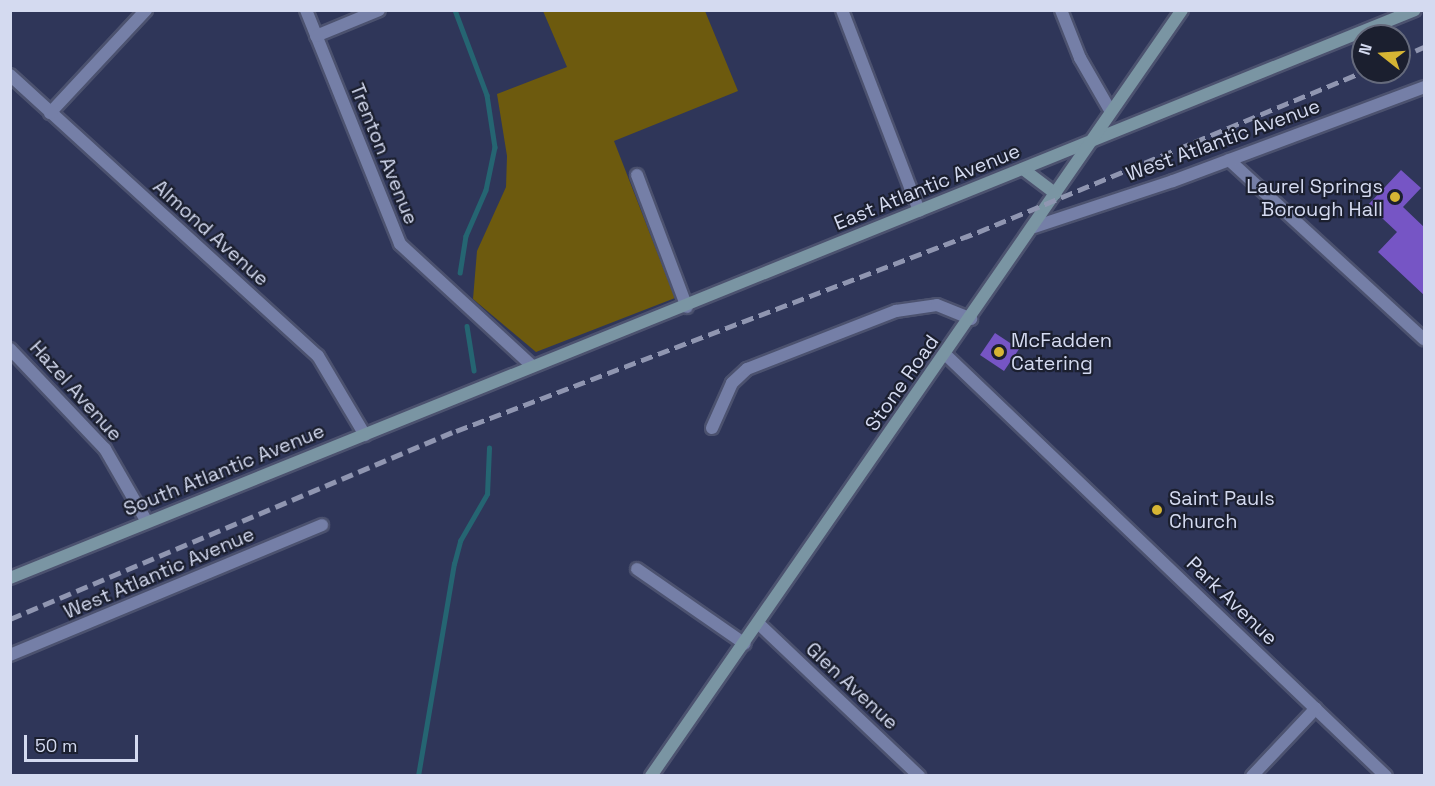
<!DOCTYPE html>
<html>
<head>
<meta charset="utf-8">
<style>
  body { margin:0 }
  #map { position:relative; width:1435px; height:786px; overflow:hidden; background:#2f3659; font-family:"Space Grotesk",sans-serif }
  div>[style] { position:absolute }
  .green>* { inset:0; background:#6d5a0e }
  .stream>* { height:4.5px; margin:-2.25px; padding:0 2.25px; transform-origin:2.25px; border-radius:2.25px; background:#256572 }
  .building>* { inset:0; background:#7655c5 }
  .roads { filter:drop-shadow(2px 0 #4c526f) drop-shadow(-2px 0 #4c526f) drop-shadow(0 2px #4c526f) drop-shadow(0 -2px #4c526f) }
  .street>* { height:12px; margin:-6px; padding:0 6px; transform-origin:6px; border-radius:6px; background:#757fa7 }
  .secondary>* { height:12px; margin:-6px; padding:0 6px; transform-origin:6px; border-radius:6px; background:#7a95a3 }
  .rail>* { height:4.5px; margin-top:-2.25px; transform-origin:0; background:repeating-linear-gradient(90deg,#9096b1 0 12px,transparent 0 18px) }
  .dots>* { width:16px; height:16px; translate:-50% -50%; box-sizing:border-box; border:3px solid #1b1f2f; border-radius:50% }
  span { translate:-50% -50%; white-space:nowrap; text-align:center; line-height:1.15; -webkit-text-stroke:4.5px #1b1f2f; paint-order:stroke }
  .street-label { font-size:20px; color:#d4daf0 }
  .poi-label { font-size:20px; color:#d4daf0 }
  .right { translate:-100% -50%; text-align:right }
  .left { translate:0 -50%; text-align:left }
  .frame { position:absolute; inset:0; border:12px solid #d4daf0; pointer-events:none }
  .north { position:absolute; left:1351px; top:24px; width:60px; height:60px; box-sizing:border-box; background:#1b1f2f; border:2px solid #656a7c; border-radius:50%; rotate:287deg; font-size:16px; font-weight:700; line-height:24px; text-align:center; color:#d4daf0 }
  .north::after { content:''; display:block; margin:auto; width:21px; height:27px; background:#d6b534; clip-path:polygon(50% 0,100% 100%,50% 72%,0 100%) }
  .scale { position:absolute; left:24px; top:735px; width:114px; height:27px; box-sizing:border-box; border:3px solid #d4daf0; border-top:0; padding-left:8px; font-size:18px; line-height:21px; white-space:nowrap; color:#d4daf0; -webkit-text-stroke:4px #1b1f2f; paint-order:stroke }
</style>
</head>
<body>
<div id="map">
  <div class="green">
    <i style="clip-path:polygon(543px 11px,705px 11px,738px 91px,614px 141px,675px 298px,536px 352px,473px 299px,477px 251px,506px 187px,507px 156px,497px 94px,567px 67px)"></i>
  </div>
  <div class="stream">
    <i style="left:455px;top:10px;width:91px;rotate:69.4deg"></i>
    <i style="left:487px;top:95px;width:53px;rotate:81.3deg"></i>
    <i style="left:495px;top:147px;width:44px;rotate:101.8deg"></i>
    <i style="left:486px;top:190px;width:50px;rotate:113.5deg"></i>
    <i style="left:466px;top:236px;width:37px;rotate:99deg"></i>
    <i style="left:467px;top:326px;width:45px;rotate:81deg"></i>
    <i style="left:418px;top:776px;width:215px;rotate:-80.4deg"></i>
    <i style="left:454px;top:564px;width:24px;rotate:-75deg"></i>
    <i style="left:460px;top:541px;width:54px;rotate:-60.1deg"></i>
    <i style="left:487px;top:494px;width:46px;rotate:-87.5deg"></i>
  </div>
  <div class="building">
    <i style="clip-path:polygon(1401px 170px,1421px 188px,1403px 207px,1425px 228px,1425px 296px,1378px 252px,1397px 232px,1368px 205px)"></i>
    <i style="clip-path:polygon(995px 333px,1019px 349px,1004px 371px,980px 355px)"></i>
  </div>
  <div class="roads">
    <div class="street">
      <i style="left:306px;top:10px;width:252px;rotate:68.1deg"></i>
      <i style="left:400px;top:244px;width:180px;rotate:42.7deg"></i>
      <i style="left:842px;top:10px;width:215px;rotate:69deg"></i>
      <i style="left:1061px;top:10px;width:52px;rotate:68.4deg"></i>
      <i style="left:1080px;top:58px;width:62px;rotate:60.1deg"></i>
      <i style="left:316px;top:36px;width:68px;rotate:-22.4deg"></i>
      <i style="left:10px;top:75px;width:417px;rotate:42.4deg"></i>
      <i style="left:318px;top:356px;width:92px;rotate:59.3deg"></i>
      <i style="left:50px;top:113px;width:141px;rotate:-47deg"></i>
      <i style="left:1229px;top:160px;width:265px;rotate:42.6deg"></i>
      <i style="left:637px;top:175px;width:141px;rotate:69.3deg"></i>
      <i style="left:1034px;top:227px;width:146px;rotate:-18.3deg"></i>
      <i style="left:1173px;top:181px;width:268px;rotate:-20.5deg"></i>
      <i style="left:10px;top:349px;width:138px;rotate:46.5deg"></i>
      <i style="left:105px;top:449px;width:84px;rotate:60.1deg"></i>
      <i style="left:946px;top:355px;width:609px;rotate:43.74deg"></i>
      <i style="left:712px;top:428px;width:49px;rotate:-66deg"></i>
      <i style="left:732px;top:383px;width:21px;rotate:-43deg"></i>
      <i style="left:747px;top:369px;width:160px;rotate:-21.3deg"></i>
      <i style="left:896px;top:311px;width:41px;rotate:-8.3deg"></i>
      <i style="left:937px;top:305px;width:37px;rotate:22deg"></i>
      <i style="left:637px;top:569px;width:131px;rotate:34.8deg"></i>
      <i style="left:759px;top:624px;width:221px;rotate:43.5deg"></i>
      <i style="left:10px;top:655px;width:338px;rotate:-22.6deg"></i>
      <i style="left:1252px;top:776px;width:93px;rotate:-46.7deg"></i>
    </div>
    <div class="secondary">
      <i style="left:1023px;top:169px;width:41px;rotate:37.1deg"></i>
      <i style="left:10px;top:578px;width:1515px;rotate:-22.01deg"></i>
      <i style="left:651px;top:776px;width:932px;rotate:-55.27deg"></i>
    </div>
  </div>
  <div class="rail">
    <i style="left:1399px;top:58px;width:27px;rotate:-24deg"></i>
    <i style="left:10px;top:619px;width:484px;rotate:-22.9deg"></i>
    <i style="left:456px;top:431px;width:559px;rotate:-20.87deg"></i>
    <i style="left:978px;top:232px;width:417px;rotate:-22.6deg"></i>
  </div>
  <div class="dots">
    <i style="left:1395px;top:197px;background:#d6b534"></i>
    <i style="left:999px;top:352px;background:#d6b534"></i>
    <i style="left:1157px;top:510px;background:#d6b534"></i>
  </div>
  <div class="street-label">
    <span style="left:1223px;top:140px;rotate:-20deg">West Atlantic Avenue</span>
    <span style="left:384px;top:154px;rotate:68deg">Trenton Avenue</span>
    <span style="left:927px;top:187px;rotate:-22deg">East Atlantic Avenue</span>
    <span style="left:211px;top:233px;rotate:42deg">Almond Avenue</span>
    <span style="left:902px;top:383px;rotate:-55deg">Stone Road</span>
    <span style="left:76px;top:391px;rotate:48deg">Hazel Avenue</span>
    <span style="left:224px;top:470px;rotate:-22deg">South Atlantic Avenue</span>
    <span style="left:159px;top:573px;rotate:-23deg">West Atlantic Avenue</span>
    <span style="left:1232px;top:601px;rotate:44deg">Park Avenue</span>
    <span style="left:852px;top:686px;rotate:43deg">Glen Avenue</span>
  </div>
  <div class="poi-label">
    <span class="right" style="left:1383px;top:198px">Laurel Springs<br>Borough Hall</span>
    <span class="left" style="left:1011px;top:352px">McFadden<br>Catering</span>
    <span class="left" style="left:1169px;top:510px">Saint Pauls<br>Church</span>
  </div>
  <div class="frame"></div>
  <div class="north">N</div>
  <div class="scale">50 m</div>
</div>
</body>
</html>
